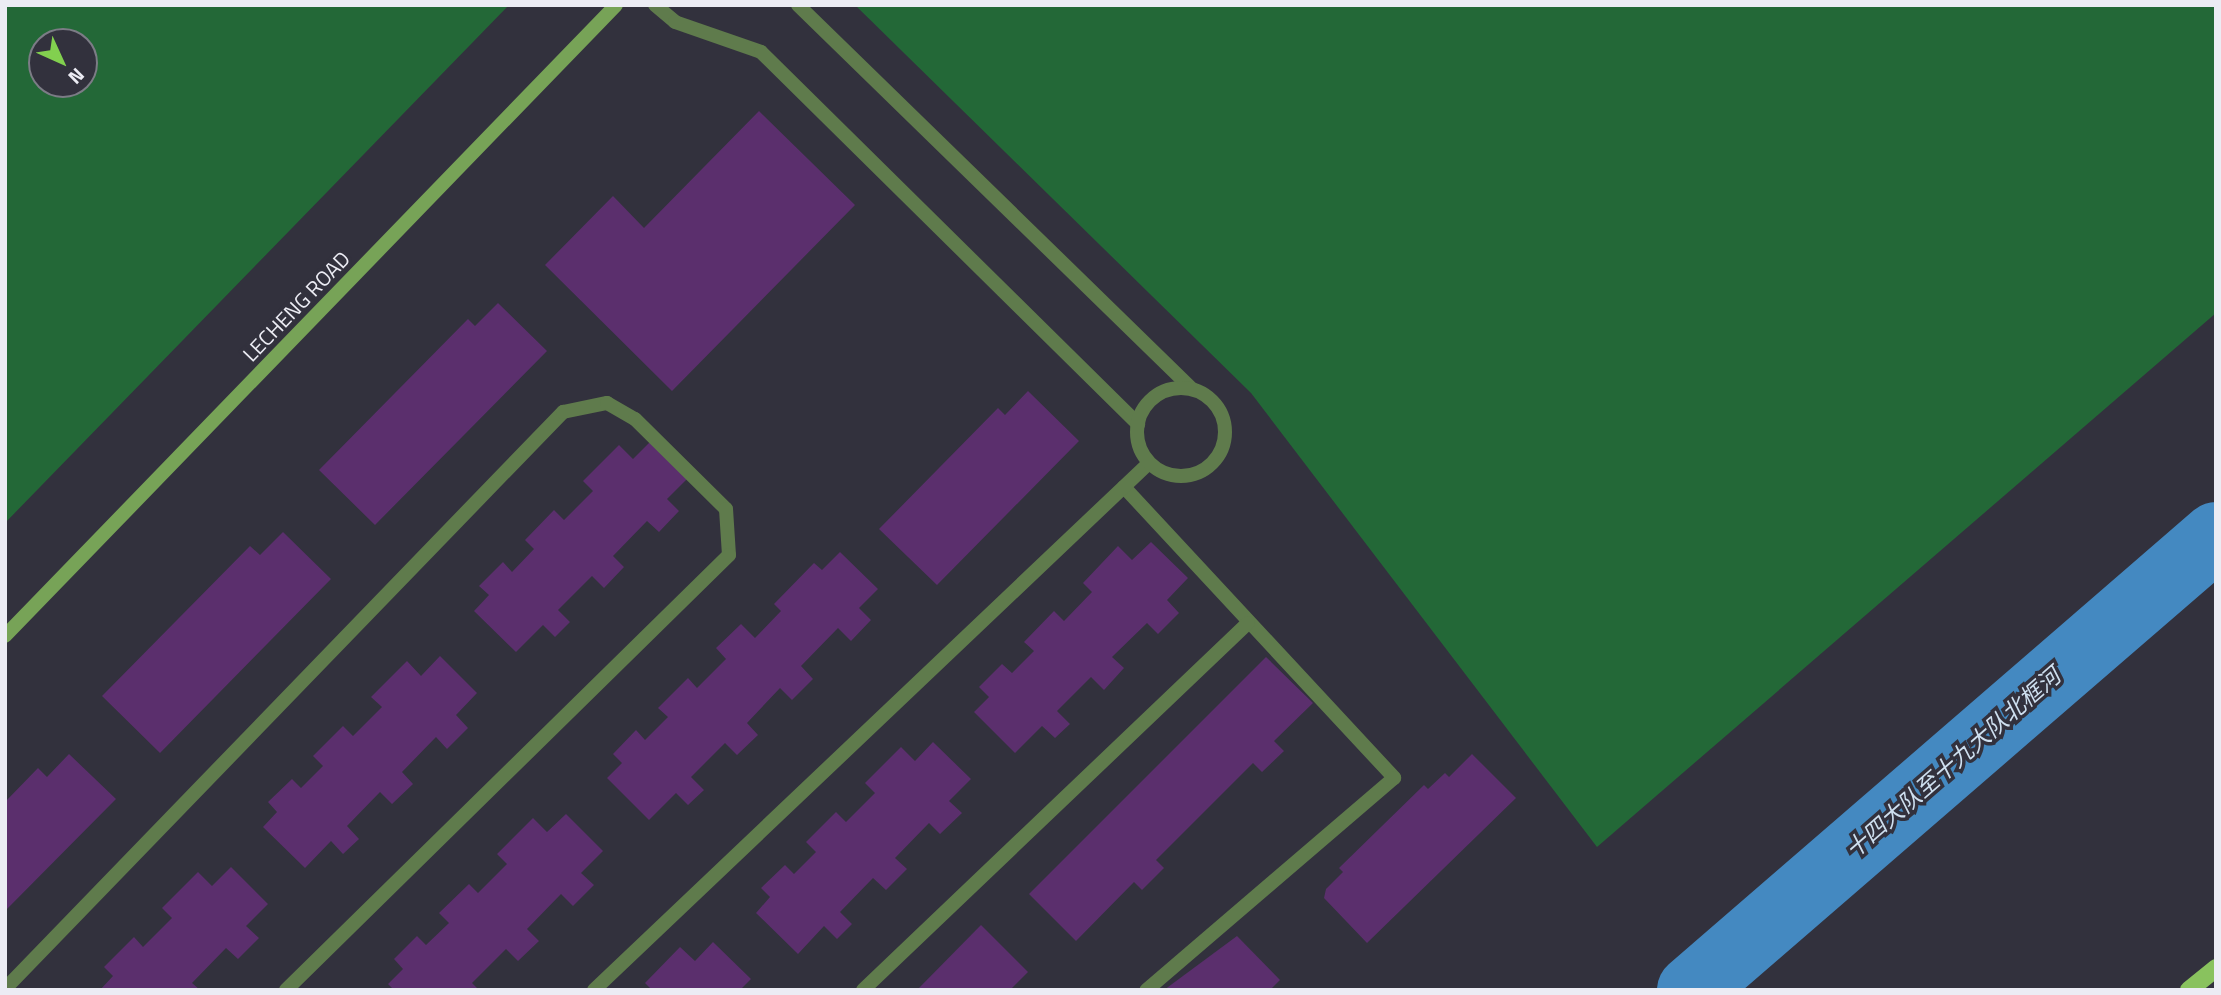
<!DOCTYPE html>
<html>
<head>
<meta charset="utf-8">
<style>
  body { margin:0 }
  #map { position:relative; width:2221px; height:995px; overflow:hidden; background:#32313d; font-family:"Titillium Web","Noto Sans SC",sans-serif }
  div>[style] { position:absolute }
  .green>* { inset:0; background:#236837 }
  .river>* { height:68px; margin:-34px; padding:0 34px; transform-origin:34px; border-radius:34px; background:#4489c1 }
  .building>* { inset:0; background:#5b2f6d }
  .lane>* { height:14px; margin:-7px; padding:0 7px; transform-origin:7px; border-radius:7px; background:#5f7b4c }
  .street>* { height:14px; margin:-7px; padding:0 7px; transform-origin:7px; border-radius:7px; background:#5f7b4c }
  .street>.ring { margin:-7px; padding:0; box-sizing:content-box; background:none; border:14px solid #5f7b4c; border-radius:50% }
  .secondary>* { height:14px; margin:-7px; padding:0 7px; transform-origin:7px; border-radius:7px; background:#77a357 }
  .primary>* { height:18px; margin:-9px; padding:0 9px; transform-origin:9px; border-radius:9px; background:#89c25e }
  span { translate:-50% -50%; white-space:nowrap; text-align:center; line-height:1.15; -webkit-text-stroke:7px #32313d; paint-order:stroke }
  .street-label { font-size:21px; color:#ececf4 }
  .water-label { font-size:23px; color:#cedfef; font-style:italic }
  .frame { position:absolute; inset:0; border:7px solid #ececf4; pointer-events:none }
  .north { position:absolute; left:28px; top:28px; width:70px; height:70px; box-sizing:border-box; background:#32313d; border:2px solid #7c7c86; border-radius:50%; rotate:135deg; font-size:19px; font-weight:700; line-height:28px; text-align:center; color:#ececf4 }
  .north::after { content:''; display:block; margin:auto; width:24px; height:32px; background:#82d04f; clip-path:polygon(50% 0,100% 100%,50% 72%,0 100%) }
</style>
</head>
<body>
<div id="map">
  <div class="green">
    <i style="clip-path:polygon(evenodd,5px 5px,509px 5px,5px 523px,5px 5px,42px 42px,84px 42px,84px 84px,42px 84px,42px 42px)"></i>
    <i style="clip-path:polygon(855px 5px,2216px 5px,2216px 313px,1597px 847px,1251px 393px)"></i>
  </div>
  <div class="river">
    <i style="left:1691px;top:990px;width:694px;rotate:-40.85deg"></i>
  </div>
  <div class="building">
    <i style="clip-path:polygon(759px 111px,855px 205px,672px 391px,545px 265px,613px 196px,644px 228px)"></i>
    <i style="clip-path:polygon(498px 303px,547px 351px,375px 525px,319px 470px,468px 319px,475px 326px)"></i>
    <i style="clip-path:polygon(1028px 391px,1079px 441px,937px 585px,879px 529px,998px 408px,1005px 415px)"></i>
    <i style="clip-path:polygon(652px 440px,689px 477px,667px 499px,679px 511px,659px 532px,647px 521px,613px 556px,624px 567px,604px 588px,592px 576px,558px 610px,570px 622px,555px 637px,543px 625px,516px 652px,474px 611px,489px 595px,479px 586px,503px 562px,512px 572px,534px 549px,525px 540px,554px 510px,564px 520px,593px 491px,583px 481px,619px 445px,633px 459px)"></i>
    <i style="clip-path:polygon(283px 532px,331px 579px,160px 753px,102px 696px,250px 546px,260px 555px)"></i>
    <i style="clip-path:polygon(1151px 542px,1188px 578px,1167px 600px,1179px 613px,1158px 634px,1147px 623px,1112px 657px,1124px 668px,1104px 690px,1091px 677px,1057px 711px,1070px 724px,1055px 738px,1042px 726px,1015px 753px,974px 712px,989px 697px,979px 687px,1002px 664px,1012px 673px,1034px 651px,1024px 642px,1054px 611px,1064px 621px,1092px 592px,1083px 583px,1118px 546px,1132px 560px)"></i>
    <i style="clip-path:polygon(840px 552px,878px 589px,859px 608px,871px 620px,851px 641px,838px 628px,801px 666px,813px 679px,792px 700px,780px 688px,747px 723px,758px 735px,737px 755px,725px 743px,691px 777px,704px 790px,688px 805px,676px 793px,649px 820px,607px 778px,622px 763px,613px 754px,636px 730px,645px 740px,668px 717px,658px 708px,688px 678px,697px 688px,726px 659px,716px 648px,741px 624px,755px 638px,781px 611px,774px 604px,814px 563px,822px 570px)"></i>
    <i style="clip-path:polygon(440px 656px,477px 693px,456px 715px,468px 728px,447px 749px,436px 737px,402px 772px,413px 784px,392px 804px,380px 792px,347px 826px,359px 839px,343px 854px,331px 841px,305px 868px,263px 827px,277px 812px,268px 802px,292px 779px,301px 788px,323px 766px,313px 756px,343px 726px,353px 736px,382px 707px,371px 697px,407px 661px,421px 676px)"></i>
    <i style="clip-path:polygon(1266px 657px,1313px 703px,1274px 741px,1284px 751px,1262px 772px,1253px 763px,1156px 860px,1164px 868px,1142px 890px,1134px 882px,1076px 941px,1029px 894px)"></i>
    <i style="clip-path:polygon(933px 742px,971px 779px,949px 801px,962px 813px,940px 834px,929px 823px,895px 858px,907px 869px,886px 890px,873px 878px,840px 912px,852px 924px,837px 939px,824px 926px,798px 954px,756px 913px,770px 897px,761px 888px,785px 865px,794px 874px,816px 852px,806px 842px,836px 812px,846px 822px,875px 793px,865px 783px,901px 747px,915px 761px)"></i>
    <i style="clip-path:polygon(69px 754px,116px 799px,5px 911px,5px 802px,38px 768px,47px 777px)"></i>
    <i style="clip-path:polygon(1472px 754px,1516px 798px,1367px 943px,1324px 898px,1326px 889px,1343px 872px,1339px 868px,1424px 785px,1428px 789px,1445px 773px,1449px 777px)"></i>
    <i style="clip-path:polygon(566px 814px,603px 851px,581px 873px,594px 885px,573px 906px,561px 894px,527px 929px,539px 941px,518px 961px,506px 949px,472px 983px,479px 990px,394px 990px,388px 984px,403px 969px,394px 959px,417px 936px,426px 945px,449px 923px,439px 913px,469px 884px,478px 893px,507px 864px,497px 854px,533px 818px,547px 832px)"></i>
    <i style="clip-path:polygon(231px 867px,268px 904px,246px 926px,259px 938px,238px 959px,226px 948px,192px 983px,200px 990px,100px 990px,113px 976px,104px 967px,134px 937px,143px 947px,172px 918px,162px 908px,198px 872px,212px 886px)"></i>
    <i style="clip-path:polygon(981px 925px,1028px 972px,1010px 990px,917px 990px)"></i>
    <i style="clip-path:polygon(1237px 936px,1280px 980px,1270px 990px,1164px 990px)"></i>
    <i style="clip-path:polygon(713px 942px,751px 979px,740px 990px,652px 990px,645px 983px,680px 947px,695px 961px)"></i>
  </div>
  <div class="lane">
    <i style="left:1124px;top:487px;width:397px;rotate:47.1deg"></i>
    <i style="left:1394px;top:778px;width:326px;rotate:139.4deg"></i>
    <i style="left:5px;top:989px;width:803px;rotate:-45.96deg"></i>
    <i style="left:563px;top:412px;width:45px;rotate:-11.6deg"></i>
    <i style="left:607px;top:403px;width:32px;rotate:30deg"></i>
    <i style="left:635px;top:419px;width:128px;rotate:44.7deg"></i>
    <i style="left:726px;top:509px;width:46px;rotate:86.3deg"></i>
    <i style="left:729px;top:555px;width:621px;rotate:135.52deg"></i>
    <i style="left:594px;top:990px;width:765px;rotate:-43.52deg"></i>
    <i style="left:863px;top:990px;width:532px;rotate:-43.63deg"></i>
  </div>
  <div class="street">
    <i style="left:655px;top:5px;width:26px;rotate:40deg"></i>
    <i style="left:675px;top:22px;width:91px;rotate:19.2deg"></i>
    <i style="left:761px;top:52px;width:530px;rotate:44.62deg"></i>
    <i style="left:798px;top:5px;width:549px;rotate:44.26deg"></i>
    <i class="ring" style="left:1137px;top:388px;width:74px;height:74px"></i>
  </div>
  <div class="secondary">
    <i style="left:5px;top:636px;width:878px;rotate:-45.92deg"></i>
  </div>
  <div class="primary">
    <i style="left:2189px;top:990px;width:35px;rotate:-39deg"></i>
  </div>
  <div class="street-label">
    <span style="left:296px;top:306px;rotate:-46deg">LECHENG ROAD</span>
  </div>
  <div class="water-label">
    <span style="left:1953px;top:763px;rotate:-41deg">十四大队至十九大队北框河</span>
  </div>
  <div class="frame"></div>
  <div class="north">N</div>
</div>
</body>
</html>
